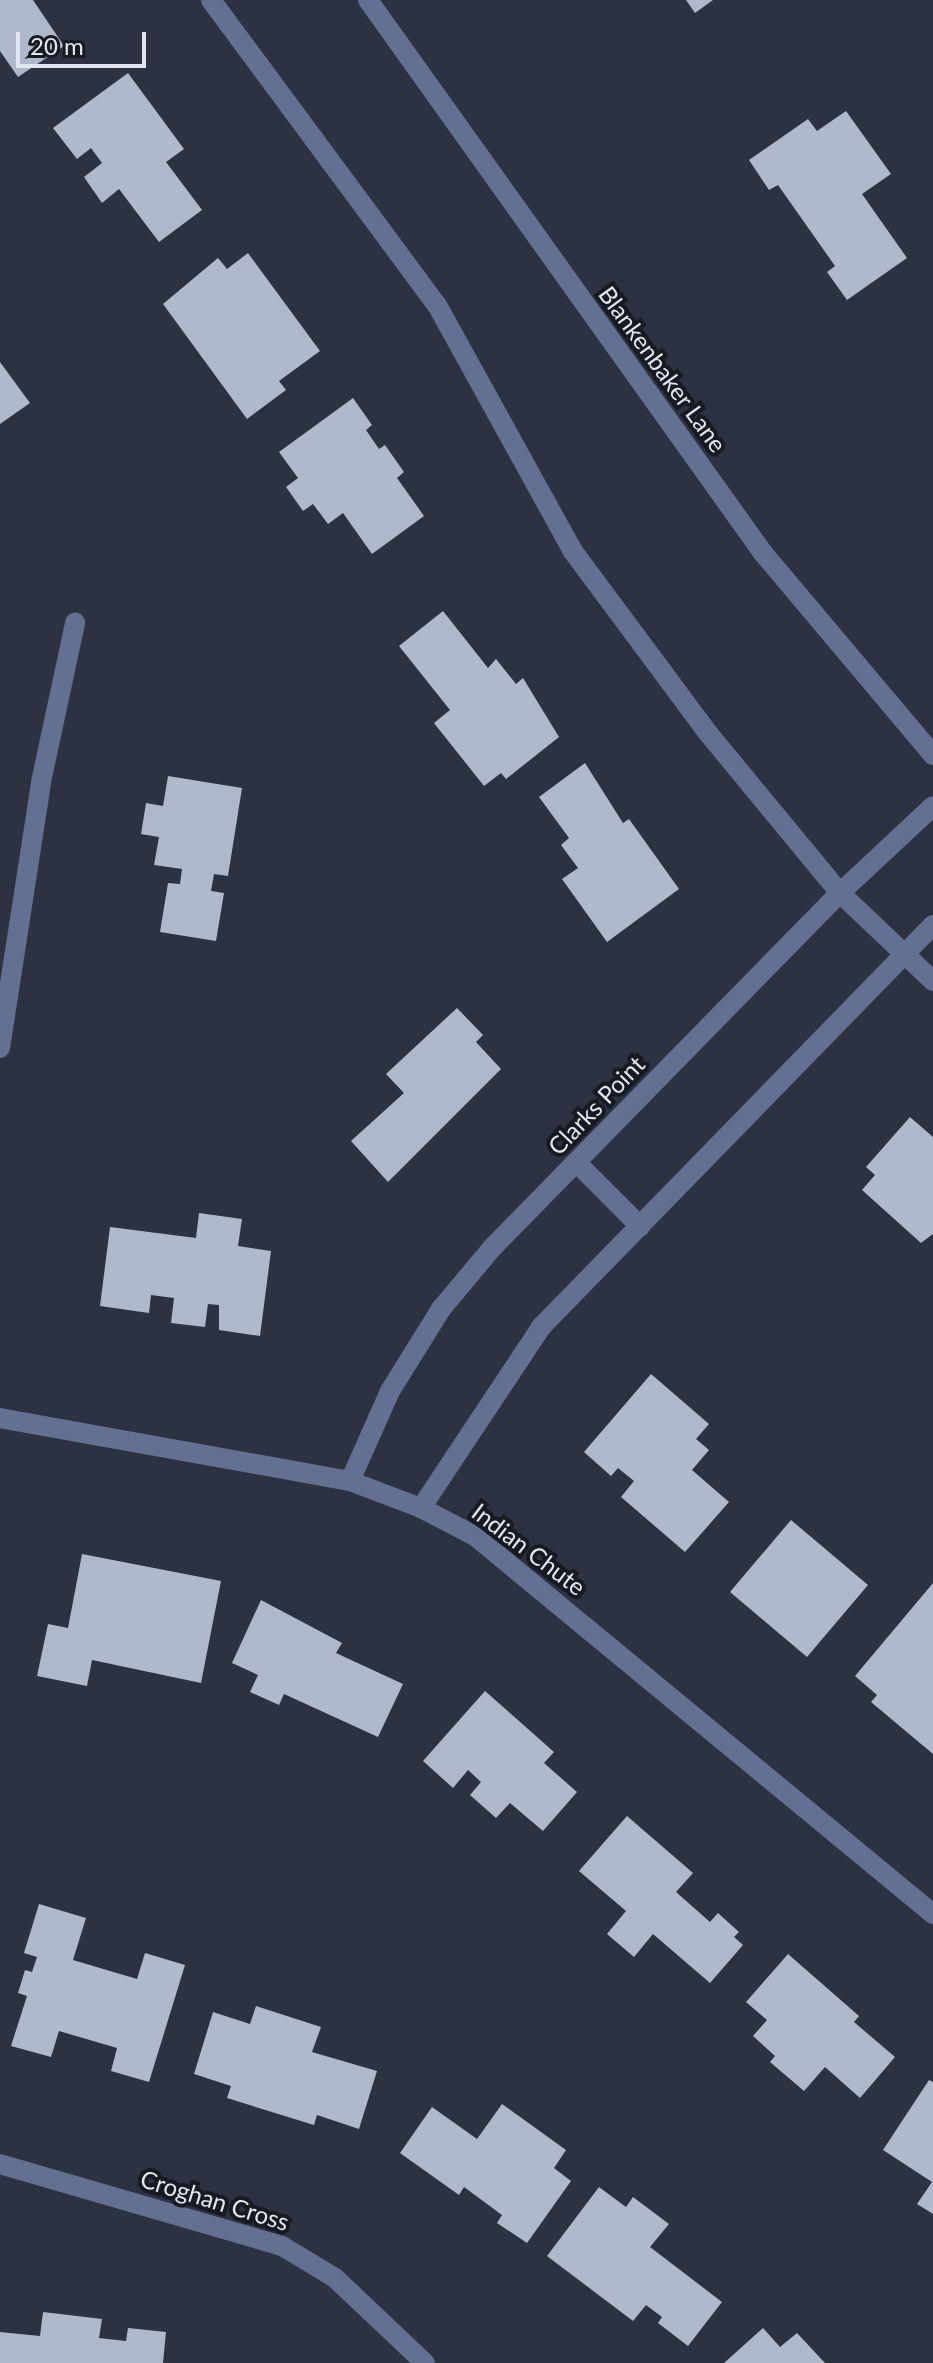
<!DOCTYPE html>
<html>
<head>
<meta charset="utf-8">
<style>
  body { margin:0 }
  #map { position:relative; width:933px; height:2363px; overflow:hidden; background:#2c3241; font-family:Lato,sans-serif }
  div>[style] { position:absolute }
  .building>* { inset:0; background:#b0b8cb }
  .minor>* { height:20px; margin:-10px; padding:0 10px; transform-origin:10px; border-radius:10px; background:#647091 }
  span { translate:-50% -50%; white-space:nowrap; text-align:center; line-height:1.15; -webkit-text-stroke:8px #171a21; paint-order:stroke }
  .street-label { font-size:24px; color:#e2e6f0 }
  .scale { position:absolute; left:16px; top:32px; width:130px; height:36px; box-sizing:border-box; border:4px solid #e2e6f0; border-top:0; padding-left:10px; font-size:24px; line-height:28px; white-space:nowrap; color:#e2e6f0; -webkit-text-stroke:6px #171a21; paint-order:stroke }
</style>
</head>
<body>
<div id="map">
  <div class="building">
    <i style="clip-path:polygon(0 0,33px 0,64px 46px,18px 77px,0 51px)"></i>
    <i style="clip-path:polygon(686px 0,713px 0,695px 13px)"></i>
    <i style="clip-path:polygon(128px 73px,184px 149px,166px 162px,202px 210px,159px 242px,119px 189px,102px 203px,84px 177px,102px 163px,91px 148px,77px 159px,53px 128px)"></i>
    <i style="clip-path:polygon(846px 111px,891px 174px,862px 194px,907px 258px,847px 300px,827px 272px,835px 266px,778px 185px,769px 190px,749px 160px,808px 119px,817px 131px)"></i>
    <i style="clip-path:polygon(248px 253px,320px 351px,279px 381px,286px 390px,247px 419px,163px 304px,218px 258px,227px 269px)"></i>
    <i style="clip-path:polygon(0 362px,30px 403px,0 424px)"></i>
    <i style="clip-path:polygon(353px 398px,372px 425px,366px 430px,379px 449px,385px 445px,404px 472px,397px 478px,424px 516px,372px 554px,343px 513px,328px 524px,313px 504px,303px 511px,286px 487px,298px 478px,279px 452px)"></i>
    <i style="clip-path:polygon(443px 611px,488px 668px,496px 659px,516px 684px,523px 678px,559px 737px,506px 779px,501px 773px,484px 786px,434px 723px,450px 710px,399px 646px)"></i>
    <i style="clip-path:polygon(585px 763px,623px 823px,629px 819px,679px 889px,607px 942px,562px 879px,578px 868px,561px 845px,569px 838px,539px 797px)"></i>
    <i style="clip-path:polygon(168px 776px,242px 788px,228px 876px,214px 874px,211px 891px,224px 893px,216px 941px,160px 932px,168px 883px,180px 884px,182px 869px,154px 865px,159px 837px,141px 834px,146px 803px,163px 806px)"></i>
    <i style="clip-path:polygon(457px 1008px,483px 1035px,476px 1042px,501px 1069px,388px 1182px,351px 1141px,404px 1093px,386px 1074px)"></i>
    <i style="clip-path:polygon(910px 1117px,933px 1137px,933px 1234px,921px 1243px,862px 1190px,875px 1175px,866px 1167px)"></i>
    <i style="clip-path:polygon(199px 1213px,242px 1219px,238px 1246px,271px 1251px,260px 1336px,219px 1330px,219px 1305px,208px 1304px,205px 1327px,171px 1323px,174px 1298px,151px 1295px,149px 1313px,100px 1306px,110px 1227px,196px 1238px)"></i>
    <i style="clip-path:polygon(651px 1374px,709px 1424px,696px 1439px,709px 1450px,692px 1470px,729px 1502px,685px 1552px,621px 1497px,634px 1481px,618px 1468px,611px 1476px,584px 1452px)"></i>
    <i style="clip-path:polygon(791px 1520px,868px 1585px,807px 1657px,730px 1592px)"></i>
    <i style="clip-path:polygon(82px 1554px,221px 1581px,201px 1683px,92px 1660px,87px 1686px,37px 1676px,48px 1624px,68px 1628px)"></i>
    <i style="clip-path:polygon(933px 1583px,933px 1754px,871px 1702px,877px 1695px,855px 1676px)"></i>
    <i style="clip-path:polygon(261px 1600px,342px 1643px,336px 1653px,403px 1684px,378px 1737px,284px 1694px,279px 1705px,250px 1692px,258px 1675px,232px 1663px)"></i>
    <i style="clip-path:polygon(485px 1691px,554px 1752px,544px 1763px,577px 1792px,543px 1831px,510px 1803px,496px 1818px,470px 1795px,481px 1782px,468px 1770px,453px 1788px,423px 1761px)"></i>
    <i style="clip-path:polygon(627px 1816px,693px 1873px,676px 1892px,710px 1922px,718px 1913px,739px 1932px,734px 1937px,743px 1945px,710px 1983px,653px 1934px,634px 1957px,607px 1934px,626px 1911px,579px 1871px)"></i>
    <i style="clip-path:polygon(39px 1904px,86px 1918px,73px 1960px,137px 1979px,145px 1953px,185px 1965px,149px 2082px,111px 2071px,117px 2048px,59px 2031px,51px 2057px,11px 2046px,27px 1996px,18px 1993px,25px 1970px,32px 1972px,37px 1957px,24px 1953px)"></i>
    <i style="clip-path:polygon(788px 1954px,859px 2016px,854px 2022px,895px 2057px,860px 2098px,825px 2067px,804px 2091px,770px 2062px,775px 2056px,753px 2036px,767px 2020px,746px 2002px)"></i>
    <i style="clip-path:polygon(256px 2006px,321px 2027px,312px 2052px,377px 2071px,359px 2129px,317px 2115px,314px 2125px,227px 2098px,231px 2086px,194px 2074px,213px 2012px,250px 2024px)"></i>
    <i style="clip-path:polygon(929px 2080px,933px 2082px,933px 2214px,917px 2204px,932px 2182px,883px 2150px)"></i>
    <i style="clip-path:polygon(502px 2104px,566px 2150px,554px 2168px,571px 2181px,527px 2243px,497px 2223px,502px 2215px,464px 2187px,459px 2195px,400px 2153px,432px 2107px,477px 2139px)"></i>
    <i style="clip-path:polygon(599px 2187px,626px 2207px,633px 2197px,669px 2224px,650px 2247px,722px 2302px,688px 2346px,658px 2323px,662px 2317px,646px 2305px,633px 2321px,547px 2256px)"></i>
    <i style="clip-path:polygon(43px 2312px,102px 2319px,99px 2338px,126px 2341px,128px 2328px,166px 2332px,163px 2363px,0 2363px,0 2332px,40px 2336px)"></i>
    <i style="clip-path:polygon(763px 2328px,780px 2347px,797px 2333px,825px 2363px,724px 2363px)"></i>
  </div>
  <div class="minor">
    <i style="left:211px;top:0;width:380px;rotate:53.5deg"></i>
    <i style="left:437px;top:305px;width:280px;rotate:61.1deg"></i>
    <i style="left:572px;top:550px;width:228px;rotate:53.4deg"></i>
    <i style="left:708px;top:733px;width:207px;rotate:50.5deg"></i>
    <i style="left:840px;top:893px;width:128px;rotate:43.4deg"></i>
    <i style="left:368px;top:0;width:680px;rotate:54.46deg"></i>
    <i style="left:763px;top:553px;width:264px;rotate:49.9deg"></i>
    <i style="left:0;top:1048px;width:269px;rotate:-81.2deg"></i>
    <i style="left:41px;top:782px;width:163px;rotate:-77.9deg"></i>
    <i style="left:576px;top:1162px;width:91px;rotate:45deg"></i>
    <i style="left:0;top:1418px;width:356px;rotate:10.2deg"></i>
    <i style="left:350px;top:1481px;width:76px;rotate:20.8deg"></i>
    <i style="left:421px;top:1508px;width:61px;rotate:27.4deg"></i>
    <i style="left:475px;top:1536px;width:594px;rotate:39.53deg"></i>
    <i style="left:350px;top:1481px;width:98px;rotate:-66deg"></i>
    <i style="left:390px;top:1391px;width:97px;rotate:-58.1deg"></i>
    <i style="left:441px;top:1309px;width:80px;rotate:-50.1deg"></i>
    <i style="left:492px;top:1248px;width:497px;rotate:-45.6deg"></i>
    <i style="left:840px;top:893px;width:127px;rotate:-43.1deg"></i>
    <i style="left:421px;top:1508px;width:219px;rotate:-56.4deg"></i>
    <i style="left:542px;top:1326px;width:560px;rotate:-45.72deg"></i>
    <i style="left:0;top:2164px;width:294px;rotate:16.2deg"></i>
    <i style="left:282px;top:2246px;width:62px;rotate:31.1deg"></i>
    <i style="left:335px;top:2278px;width:124px;rotate:43.4deg"></i>
  </div>
  <div class="street-label">
    <span style="left:663px;top:369px;rotate:54deg">Blankenbaker Lane</span>
    <span style="left:596px;top:1105px;rotate:-46deg">Clarks Point</span>
    <span style="left:529px;top:1549px;rotate:37deg">Indian Chute</span>
    <span style="left:215px;top:2200px;rotate:17deg">Croghan Cross</span>
  </div>
  <div class="scale">20 m</div>
</div>
</body>
</html>
